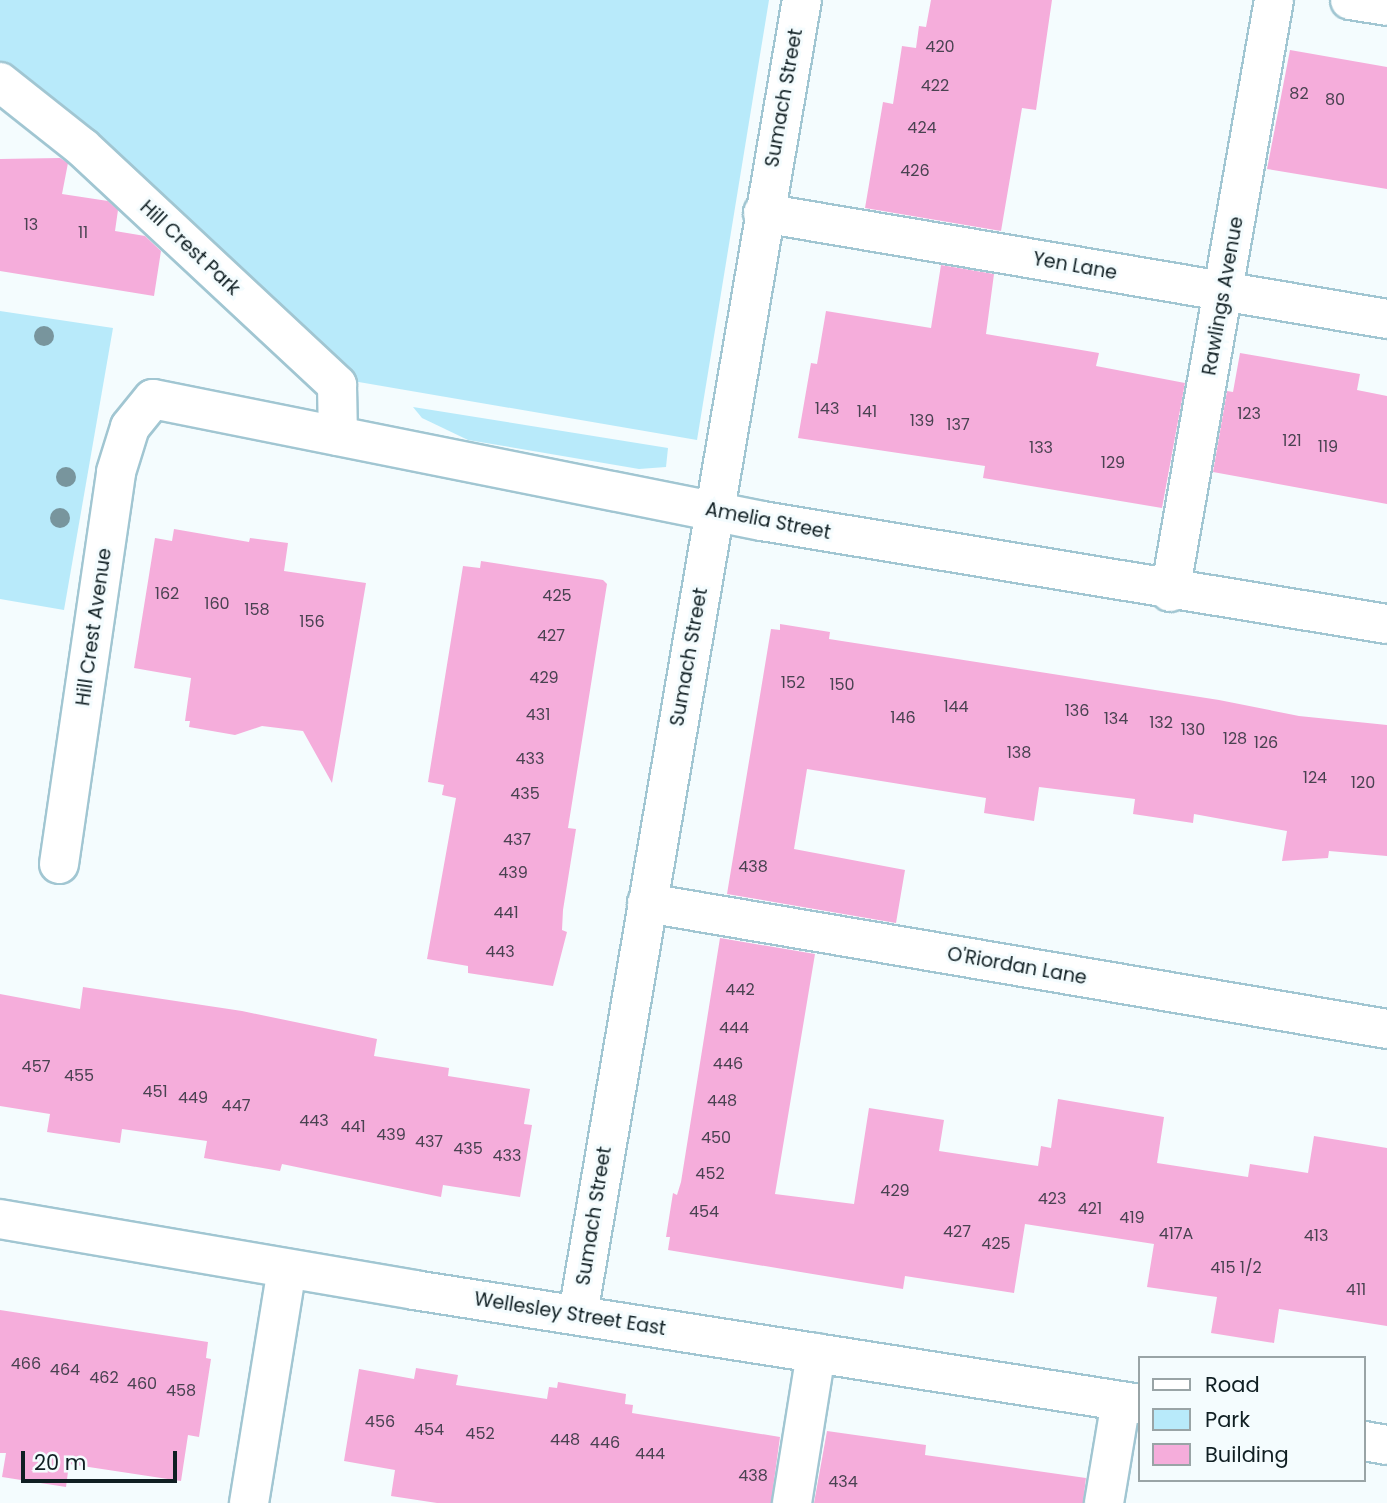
<!DOCTYPE html>
<html>
<head>
<meta charset="utf-8">
<style>
  body { margin:0 }
  #map { position:relative; width:1387px; height:1503px; overflow:hidden; background:#f4fcfe; font-family:Poppins,sans-serif }
  div>[style] { position:absolute }
  .green>* { inset:0; background:#b8eafa }
  .building>* { inset:0; background:#f5addb }
  .roads { filter:drop-shadow(2px 0 #a1c6d2) drop-shadow(-2px 0 #a1c6d2) drop-shadow(0 2px #a1c6d2) drop-shadow(0 -2px #a1c6d2) }
  .minor>* { height:38px; margin:-19px; padding:0 19px; transform-origin:19px; border-radius:19px; background:#fff }
  .trees>* { width:20px; height:20px; margin:-10px; border-radius:50%; background:#78959d }
  span { translate:-50% -50%; white-space:nowrap; text-align:center; line-height:1.15; -webkit-text-stroke:6px #f4fcfe; paint-order:stroke }
  .number-label { font-size:16px; color:#494251 }
  .number-label span { -webkit-text-stroke-width:0 }
  .street-label { font-size:19px; color:#101f23 }
  .legend { position:absolute; left:1138px; top:1356px; width:228px; height:126px; box-sizing:border-box; background:#f4fcfe; border:2px solid #99a4a6; margin:0; padding:9px 12px; list-style:none; font-size:21px; color:#101f23 }
  .legend li { display:flex; align-items:center; gap:14px; height:35px }
  .legend b { width:35px; border:2px solid #99a4a6 }
  .scale { position:absolute; left:21px; top:1451px; width:156px; height:32px; box-sizing:border-box; border:4px solid #101f23; border-top:0; padding-left:9px; font-size:21px; line-height:24px; white-space:nowrap; color:#101f23; -webkit-text-stroke:5px #f4fcfe; paint-order:stroke }
</style>
</head>
<body>
<div id="map">
  <div class="green">
    <i style="clip-path:polygon(0 0,769px 0,697px 440px,347px 380px,0 65px)"></i>
    <i style="clip-path:polygon(0 311px,113px 328px,64px 610px,0 599px)"></i>
    <i style="clip-path:polygon(413px 407px,668px 448px,666px 467px,639px 469px,468px 440px,422px 418px)"></i>
  </div>
  <div class="building">
    <i style="clip-path:polygon(931px 0,1052px 0,1036px 110px,1022px 108px,1001px 231px,865px 208px,883px 102px,893px 104px,902px 46px,916px 48px,919px 26px,926px 27px)"></i>
    <i style="clip-path:polygon(1290px 50px,1387px 67px,1387px 189px,1267px 169px)"></i>
    <i style="clip-path:polygon(60px 158px,68px 163px,62px 194px,108px 201px,118px 210px,115px 231px,145px 236px,161px 251px,154px 296px,0 271px,0 159px)"></i>
    <i style="clip-path:polygon(941px 265px,994px 274px,986px 334px,1099px 353px,1096px 366px,1185px 383px,1162px 508px,983px 478px,985px 466px,798px 438px,811px 363px,817px 364px,826px 311px,931px 328px)"></i>
    <i style="clip-path:polygon(1240px 353px,1360px 374px,1357px 390px,1387px 396px,1387px 504px,1213px 472px,1227px 391px,1233px 392px)"></i>
    <i style="clip-path:polygon(174px 529px,249px 542px,250px 538px,288px 543px,284px 571px,366px 583px,332px 783px,303px 731px,262px 726px,235px 735px,189px 727px,190px 721px,185px 721px,191px 678px,134px 668px,155px 538px,172px 541px)"></i>
    <i style="clip-path:polygon(481px 561px,603px 580px,607px 584px,568px 828px,576px 829px,563px 910px,562px 930px,567px 932px,553px 986px,468px 973px,468px 966px,427px 959px,456px 798px,442px 795px,444px 785px,428px 782px,463px 566px,480px 568px)"></i>
    <i style="clip-path:polygon(780px 624px,830px 632px,829px 639px,1219px 700px,1299px 716px,1387px 725px,1387px 856px,1329px 851px,1328px 858px,1282px 861px,1287px 831px,1194px 814px,1193px 823px,1133px 814px,1135px 799px,1039px 787px,1034px 821px,984px 813px,986px 798px,807px 769px,794px 849px,905px 870px,896px 923px,727px 894px,771px 629px,780px 630px)"></i>
    <i style="clip-path:polygon(720px 938px,815px 954px,775px 1194px,854px 1204px,869px 1108px,944px 1120px,939px 1151px,1038px 1166px,1041px 1146px,1051px 1148px,1058px 1099px,1164px 1117px,1157px 1163px,1248px 1177px,1250px 1164px,1308px 1173px,1314px 1136px,1387px 1148px,1387px 1326px,1279px 1309px,1274px 1343px,1211px 1333px,1217px 1297px,1147px 1287px,1154px 1244px,1025px 1224px,1014px 1293px,905px 1276px,903px 1289px,668px 1250px,670px 1237px,666px 1237px,673px 1193px,677px 1195px,681px 1182px)"></i>
    <i style="clip-path:polygon(83px 987px,242px 1011px,377px 1039px,374px 1056px,449px 1068px,448px 1076px,530px 1089px,524px 1124px,532px 1125px,520px 1197px,443px 1185px,441px 1197px,282px 1164px,280px 1171px,204px 1158px,207px 1141px,122px 1129px,120px 1143px,47px 1132px,50px 1114px,0 1106px,0 994px,80px 1009px)"></i>
    <i style="clip-path:polygon(0 1310px,208px 1342px,206px 1358px,211px 1359px,199px 1437px,188px 1435px,181px 1481px,69px 1464px,66px 1487px,2px 1477px,6px 1453px,0 1453px)"></i>
    <i style="clip-path:polygon(416px 1368px,458px 1375px,456px 1385px,547px 1399px,549px 1387px,557px 1388px,558px 1382px,626px 1394px,625px 1404px,633px 1405px,632px 1413px,780px 1437px,771px 1503px,437px 1503px,391px 1496px,395px 1470px,344px 1461px,359px 1369px,414px 1379px)"></i>
    <i style="clip-path:polygon(827px 1431px,926px 1445px,925px 1455px,1086px 1478px,1083px 1503px,814px 1503px)"></i>
  </div>
  <div class="roads">
    <div class="minor">
      <i style="left:1350px;top:0;width:37px;rotate:9deg"></i>
      <i style="left:0;top:82px;width:105px;rotate:38.4deg"></i>
      <i style="left:82px;top:147px;width:349px;rotate:43deg"></i>
      <i style="left:337px;top:385px;width:51px;rotate:88.9deg"></i>
      <i style="left:763px;top:213px;width:633px;rotate:9.64deg"></i>
      <i style="left:1170px;top:592px;width:601px;rotate:-80.04deg"></i>
      <i style="left:59px;top:864px;width:396px;rotate:-81.7deg"></i>
      <i style="left:116px;top:472px;width:47px;rotate:-72.7deg"></i>
      <i style="left:130px;top:427px;width:36px;rotate:-51deg"></i>
      <i style="left:153px;top:399px;width:621px;rotate:11.33deg"></i>
      <i style="left:762px;top:521px;width:633px;rotate:9.36deg"></i>
      <i style="left:647px;top:903px;width:751px;rotate:9.66deg"></i>
      <i style="left:0;top:1219px;width:420px;rotate:9.7deg"></i>
      <i style="left:414px;top:1290px;width:735px;rotate:8.92deg"></i>
      <i style="left:578px;top:1314px;width:1333px;rotate:-80.33deg"></i>
      <i style="left:1364px;top:1441px;width:23px;rotate:10deg"></i>
      <i style="left:249px;top:1503px;width:237px;rotate:-80.8deg"></i>
      <i style="left:792px;top:1503px;width:152px;rotate:-80.9deg"></i>
      <i style="left:1104px;top:1503px;width:103px;rotate:-80.5deg"></i>
    </div>
  </div>
  <div class="trees">
    <i style="left:44px;top:336px"></i>
    <i style="left:66px;top:477px"></i>
    <i style="left:60px;top:518px"></i>
  </div>
  <div class="number-label">
    <span style="left:940px;top:47px">420</span>
    <span style="left:935px;top:86px">422</span>
    <span style="left:1299px;top:94px">82</span>
    <span style="left:1335px;top:100px">80</span>
    <span style="left:922px;top:128px">424</span>
    <span style="left:915px;top:171px">426</span>
    <span style="left:31px;top:225px">13</span>
    <span style="left:83px;top:233px">11</span>
    <span style="left:827px;top:409px">143</span>
    <span style="left:867px;top:412px">141</span>
    <span style="left:1249px;top:414px">123</span>
    <span style="left:922px;top:421px">139</span>
    <span style="left:958px;top:425px">137</span>
    <span style="left:1292px;top:441px">121</span>
    <span style="left:1328px;top:447px">119</span>
    <span style="left:1041px;top:448px">133</span>
    <span style="left:1113px;top:463px">129</span>
    <span style="left:167px;top:594px">162</span>
    <span style="left:557px;top:596px">425</span>
    <span style="left:217px;top:604px">160</span>
    <span style="left:257px;top:610px">158</span>
    <span style="left:312px;top:622px">156</span>
    <span style="left:551px;top:636px">427</span>
    <span style="left:544px;top:678px">429</span>
    <span style="left:793px;top:683px">152</span>
    <span style="left:842px;top:685px">150</span>
    <span style="left:956px;top:707px">144</span>
    <span style="left:1077px;top:711px">136</span>
    <span style="left:538px;top:715px">431</span>
    <span style="left:903px;top:718px">146</span>
    <span style="left:1116px;top:719px">134</span>
    <span style="left:1161px;top:723px">132</span>
    <span style="left:1193px;top:730px">130</span>
    <span style="left:1235px;top:739px">128</span>
    <span style="left:1266px;top:743px">126</span>
    <span style="left:1019px;top:753px">138</span>
    <span style="left:530px;top:759px">433</span>
    <span style="left:1315px;top:778px">124</span>
    <span style="left:1363px;top:783px">120</span>
    <span style="left:525px;top:794px">435</span>
    <span style="left:517px;top:840px">437</span>
    <span style="left:753px;top:867px">438</span>
    <span style="left:513px;top:873px">439</span>
    <span style="left:506px;top:913px">441</span>
    <span style="left:500px;top:952px">443</span>
    <span style="left:740px;top:990px">442</span>
    <span style="left:734px;top:1028px">444</span>
    <span style="left:728px;top:1064px">446</span>
    <span style="left:36px;top:1067px">457</span>
    <span style="left:79px;top:1076px">455</span>
    <span style="left:155px;top:1092px">451</span>
    <span style="left:193px;top:1098px">449</span>
    <span style="left:722px;top:1101px">448</span>
    <span style="left:236px;top:1106px">447</span>
    <span style="left:314px;top:1121px">443</span>
    <span style="left:353px;top:1127px">441</span>
    <span style="left:391px;top:1135px">439</span>
    <span style="left:716px;top:1138px">450</span>
    <span style="left:429px;top:1142px">437</span>
    <span style="left:468px;top:1149px">435</span>
    <span style="left:507px;top:1156px">433</span>
    <span style="left:710px;top:1174px">452</span>
    <span style="left:895px;top:1191px">429</span>
    <span style="left:1052px;top:1199px">423</span>
    <span style="left:1090px;top:1209px">421</span>
    <span style="left:704px;top:1212px">454</span>
    <span style="left:1132px;top:1218px">419</span>
    <span style="left:957px;top:1232px">427</span>
    <span style="left:1176px;top:1234px">417A</span>
    <span style="left:1316px;top:1236px">413</span>
    <span style="left:996px;top:1244px">425</span>
    <span style="left:1236px;top:1268px">415 1/2</span>
    <span style="left:1356px;top:1290px">411</span>
    <span style="left:26px;top:1364px">466</span>
    <span style="left:65px;top:1370px">464</span>
    <span style="left:104px;top:1378px">462</span>
    <span style="left:142px;top:1384px">460</span>
    <span style="left:181px;top:1391px">458</span>
    <span style="left:380px;top:1422px">456</span>
    <span style="left:429px;top:1430px">454</span>
    <span style="left:480px;top:1434px">452</span>
    <span style="left:565px;top:1440px">448</span>
    <span style="left:605px;top:1443px">446</span>
    <span style="left:650px;top:1454px">444</span>
    <span style="left:753px;top:1476px">438</span>
    <span style="left:843px;top:1482px">434</span>
  </div>
  <div class="street-label">
    <span style="left:784px;top:98px;rotate:-80deg">Sumach Street</span>
    <span style="left:190px;top:248px;rotate:43deg">Hill Crest Park</span>
    <span style="left:1075px;top:266px;rotate:10deg">Yen Lane</span>
    <span style="left:1223px;top:296px;rotate:-80deg">Rawlings Avenue</span>
    <span style="left:768px;top:521px;rotate:11deg">Amelia Street</span>
    <span style="left:94px;top:627px;rotate:-82deg">Hill Crest Avenue</span>
    <span style="left:689px;top:657px;rotate:-80deg">Sumach Street</span>
    <span style="left:1017px;top:966px;rotate:10deg">O'Riordan Lane</span>
    <span style="left:594px;top:1216px;rotate:-81deg">Sumach Street</span>
    <span style="left:570px;top:1314px;rotate:9deg">Wellesley Street East</span>
  </div>
  <ul class="legend">
  <li><b style="height:9px;background:#fff"></b>Road</li>
  <li><b style="height:19px;background:#b8eafa"></b>Park</li>
  <li><b style="height:19px;background:#f5addb"></b>Building</li>
  </ul>
  <div class="scale">20 m</div>
</div>
</body>
</html>
